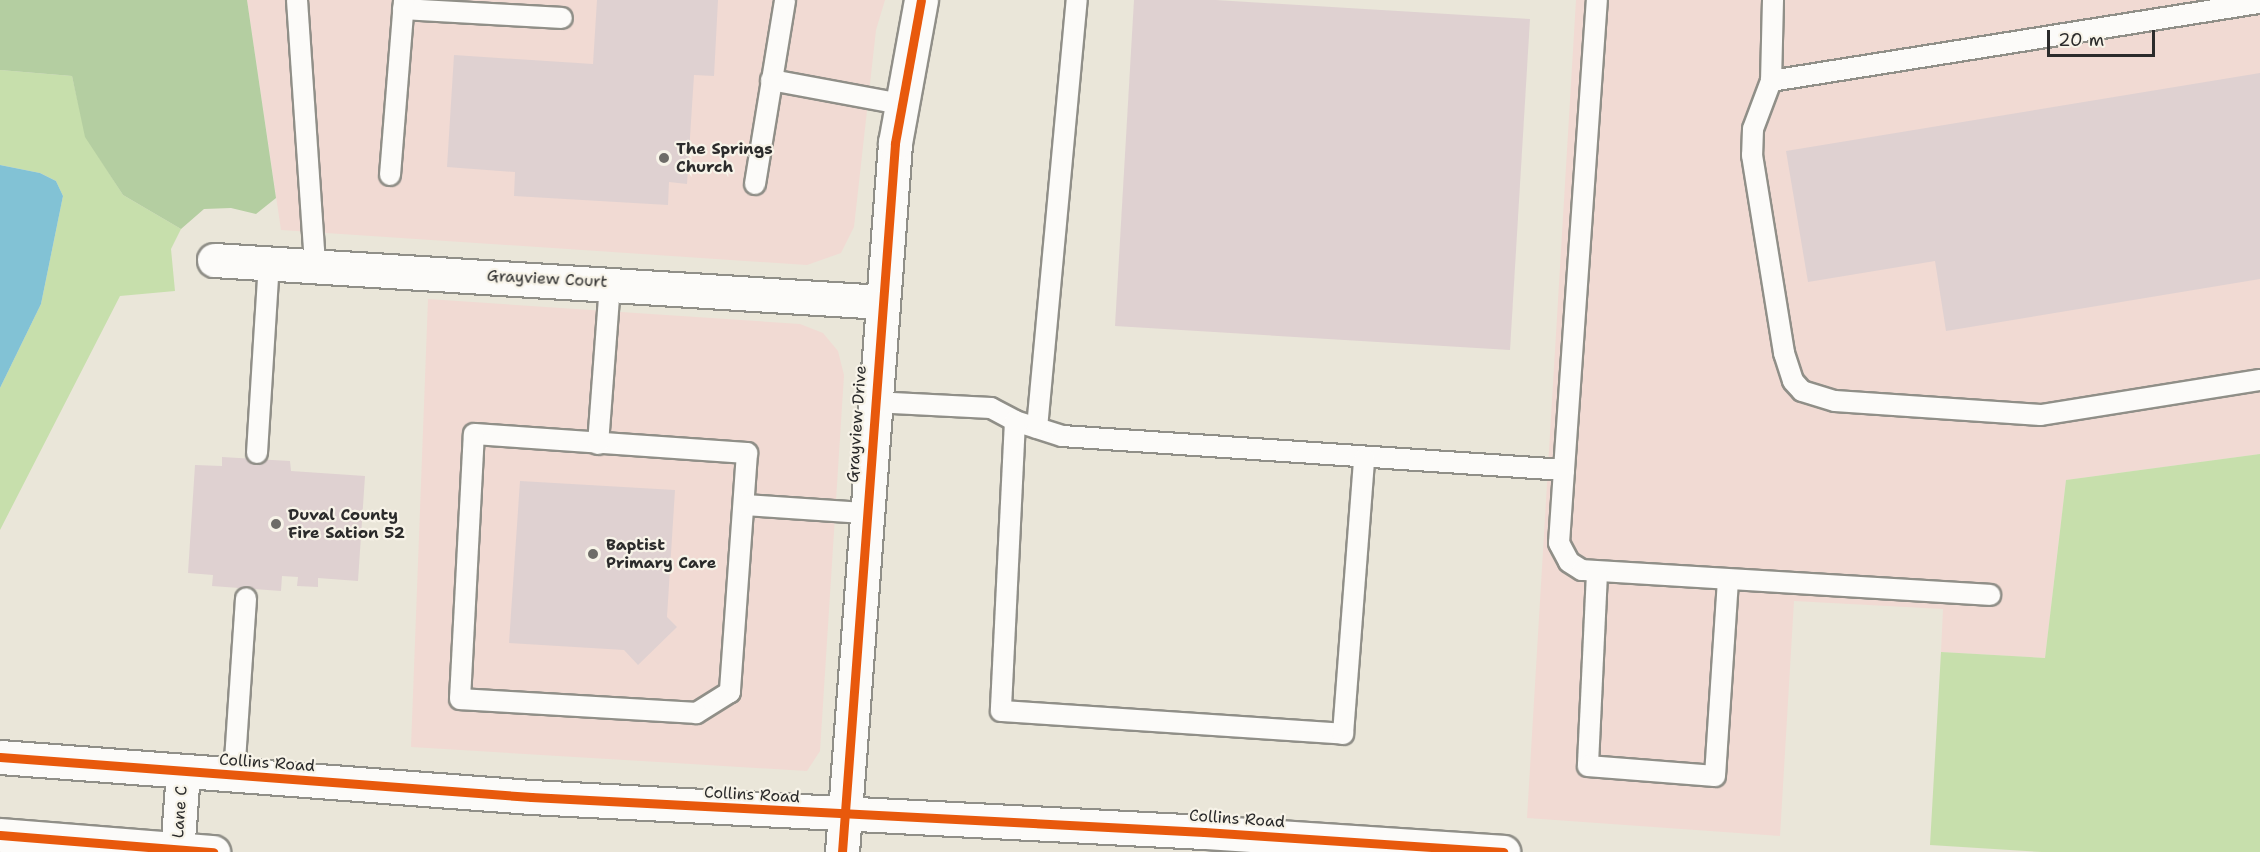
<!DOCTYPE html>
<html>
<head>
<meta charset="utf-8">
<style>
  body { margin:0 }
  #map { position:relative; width:2260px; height:852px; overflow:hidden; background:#eae6d9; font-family:"Shantell Sans",sans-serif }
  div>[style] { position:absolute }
  .built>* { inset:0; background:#f1dad3 }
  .green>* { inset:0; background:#c7dfac }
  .forest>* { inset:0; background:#b4cea1 }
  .water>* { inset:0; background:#82c2d5 }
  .building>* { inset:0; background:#dfd1d1 }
  .roads { filter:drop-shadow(2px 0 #908f88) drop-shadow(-2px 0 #908f88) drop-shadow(0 2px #908f88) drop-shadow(0 -2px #908f88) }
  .service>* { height:20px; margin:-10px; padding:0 10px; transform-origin:10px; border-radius:10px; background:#fcfbf9 }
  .minor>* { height:33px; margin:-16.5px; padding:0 16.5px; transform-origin:16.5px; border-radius:16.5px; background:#fcfbf9 }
  .secondary>* { height:33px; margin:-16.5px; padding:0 16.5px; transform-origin:16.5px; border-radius:16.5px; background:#fcfbf9 }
  .cycleway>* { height:9px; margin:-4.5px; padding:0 4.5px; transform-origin:4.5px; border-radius:4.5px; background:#e8590c }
  .dots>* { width:16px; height:16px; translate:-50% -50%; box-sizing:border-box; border:3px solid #f7f3e8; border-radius:50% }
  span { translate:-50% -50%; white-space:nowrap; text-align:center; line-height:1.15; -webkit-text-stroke:4.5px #f7f3e8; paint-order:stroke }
  .poi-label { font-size:16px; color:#2b2b2b; font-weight:700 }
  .left { translate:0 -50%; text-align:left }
  .street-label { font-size:16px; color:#2b2b2b }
  .scale { position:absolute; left:2047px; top:30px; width:108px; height:27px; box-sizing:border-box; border:3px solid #2b2b2b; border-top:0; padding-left:8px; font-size:18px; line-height:21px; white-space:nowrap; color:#2b2b2b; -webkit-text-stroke:4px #f7f3e8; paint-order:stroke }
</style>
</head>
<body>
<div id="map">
  <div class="built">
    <i style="clip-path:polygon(247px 0,885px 0,876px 30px,854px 227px,841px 253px,807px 265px,281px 230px)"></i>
    <i style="clip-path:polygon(1576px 0,2260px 0,2260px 454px,2066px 480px,2045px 658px,1941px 652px,1943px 609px,1794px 601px,1780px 836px,1527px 818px)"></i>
    <i style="clip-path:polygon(428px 299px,800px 324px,823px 333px,838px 351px,844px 375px,820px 751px,807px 771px,411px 747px)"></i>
  </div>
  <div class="green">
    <i style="clip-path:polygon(0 70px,72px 76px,86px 137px,123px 195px,181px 229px,171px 249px,175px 291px,120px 296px,0 530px,0 388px,41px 304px,63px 196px,56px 181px,40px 173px,0 165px)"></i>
    <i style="clip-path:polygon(2260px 454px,2260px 852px,2042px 852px,1930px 845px,1941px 652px,2045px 658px,2066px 480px)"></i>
  </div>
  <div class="forest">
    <i style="clip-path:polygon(0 0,247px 0,276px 198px,256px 214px,231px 208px,204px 209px,181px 229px,123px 195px,85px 137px,72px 76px,0 70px)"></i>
  </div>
  <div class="water">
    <i style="clip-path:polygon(0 165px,40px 173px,56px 181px,63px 196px,41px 304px,0 388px)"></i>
  </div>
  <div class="building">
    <i style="clip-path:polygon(597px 0,718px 0,714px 76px,694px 75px,687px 184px,669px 182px,668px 205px,514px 196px,515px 172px,447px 167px,454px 55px,593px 64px)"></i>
    <i style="clip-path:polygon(1134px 0,1216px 0,1530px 19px,1510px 350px,1115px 326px)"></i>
    <i style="clip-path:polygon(2260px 73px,2260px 279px,1946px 331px,1935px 261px,1808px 282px,1786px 151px)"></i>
    <i style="clip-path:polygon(222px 457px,290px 461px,291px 471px,365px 476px,358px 581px,318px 578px,318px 587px,297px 586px,298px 577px,282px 576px,281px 591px,212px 586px,213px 575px,188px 573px,195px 465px,222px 466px)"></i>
    <i style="clip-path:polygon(520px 481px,675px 490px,667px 617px,677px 627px,638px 665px,624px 650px,509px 643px)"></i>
  </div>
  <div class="roads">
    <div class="service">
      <i style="left:297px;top:0;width:267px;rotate:86.1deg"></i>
      <i style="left:1773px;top:0;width:81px;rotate:91.4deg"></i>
      <i style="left:1771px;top:81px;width:51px;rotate:110.6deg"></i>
      <i style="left:1753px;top:129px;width:26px;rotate:92deg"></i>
      <i style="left:1752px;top:155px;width:201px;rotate:80.8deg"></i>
      <i style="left:1784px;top:353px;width:29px;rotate:72deg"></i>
      <i style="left:1793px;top:381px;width:13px;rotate:48deg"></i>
      <i style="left:1802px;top:391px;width:34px;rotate:17deg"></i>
      <i style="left:1835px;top:401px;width:206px;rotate:3.9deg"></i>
      <i style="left:2041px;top:415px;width:222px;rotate:-9.1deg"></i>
      <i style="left:403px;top:9px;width:159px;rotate:3.2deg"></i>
      <i style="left:771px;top:80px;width:131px;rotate:10.5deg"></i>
      <i style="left:1771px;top:81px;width:495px;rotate:-9.1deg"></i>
      <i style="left:390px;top:175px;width:176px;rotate:-85.4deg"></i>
      <i style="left:755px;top:184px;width:186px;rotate:-80.7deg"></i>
      <i style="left:873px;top:402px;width:118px;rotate:2.9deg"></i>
      <i style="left:991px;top:408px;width:27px;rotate:28deg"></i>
      <i style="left:1015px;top:421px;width:49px;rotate:17.7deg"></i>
      <i style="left:1062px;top:436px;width:503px;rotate:3.87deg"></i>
      <i style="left:1564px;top:470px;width:471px;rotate:-86deg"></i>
      <i style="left:1015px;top:421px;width:290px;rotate:92.8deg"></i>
      <i style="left:1001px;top:711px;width:343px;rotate:3.8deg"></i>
      <i style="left:1343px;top:734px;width:276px;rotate:-85.6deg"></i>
      <i style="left:1037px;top:428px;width:430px;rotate:-84.7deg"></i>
      <i style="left:474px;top:434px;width:274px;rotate:4deg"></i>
      <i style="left:747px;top:453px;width:240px;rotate:94.1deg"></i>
      <i style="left:730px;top:692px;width:40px;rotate:148deg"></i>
      <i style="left:696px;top:713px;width:236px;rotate:-176.6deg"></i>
      <i style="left:460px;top:699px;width:265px;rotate:-87deg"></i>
      <i style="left:598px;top:444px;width:161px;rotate:-85.7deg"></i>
      <i style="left:257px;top:453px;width:189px;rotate:-86.4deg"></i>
      <i style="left:1564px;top:470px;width:73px;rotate:93.9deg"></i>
      <i style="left:1559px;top:543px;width:21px;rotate:62deg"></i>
      <i style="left:1569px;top:562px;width:15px;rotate:32deg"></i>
      <i style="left:1582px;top:570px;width:409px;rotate:3.5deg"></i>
      <i style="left:744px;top:505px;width:121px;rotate:3.8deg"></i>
      <i style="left:1597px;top:573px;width:193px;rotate:92.7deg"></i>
      <i style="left:1588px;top:766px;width:127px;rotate:4.5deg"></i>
      <i style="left:1715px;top:776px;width:196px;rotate:-86.2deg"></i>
      <i style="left:234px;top:775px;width:177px;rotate:-86.1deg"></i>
    </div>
    <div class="minor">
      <i style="left:214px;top:260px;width:668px;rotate:3.6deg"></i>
      <i style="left:177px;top:852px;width:80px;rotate:-85.7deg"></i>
      <i style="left:842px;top:852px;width:711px;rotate:-85.72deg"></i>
      <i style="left:895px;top:143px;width:145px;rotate:-79.7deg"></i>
    </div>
    <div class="secondary">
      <i style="left:0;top:757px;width:533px;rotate:4.31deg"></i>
      <i style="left:531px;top:797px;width:674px;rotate:2.98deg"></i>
      <i style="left:1204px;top:832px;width:300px;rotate:3.8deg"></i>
      <i style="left:0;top:835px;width:214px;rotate:4.6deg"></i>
    </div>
  </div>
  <div class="cycleway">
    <i style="left:0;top:757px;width:533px;rotate:4.31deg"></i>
    <i style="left:531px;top:797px;width:674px;rotate:2.98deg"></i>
    <i style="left:1204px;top:832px;width:300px;rotate:3.8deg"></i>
    <i style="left:0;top:835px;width:214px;rotate:4.6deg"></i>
    <i style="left:842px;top:852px;width:711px;rotate:-85.72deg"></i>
    <i style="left:895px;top:143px;width:145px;rotate:-79.7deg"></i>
  </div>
  <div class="dots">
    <i style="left:664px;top:158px;background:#6e6c68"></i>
    <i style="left:276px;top:524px;background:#6e6c68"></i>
    <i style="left:593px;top:554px;background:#6e6c68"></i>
  </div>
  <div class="poi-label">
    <span class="left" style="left:676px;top:158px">The Springs<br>Church</span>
    <span class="left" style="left:288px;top:524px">Duval County<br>Fire Sation 52</span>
    <span class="left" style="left:606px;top:554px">Baptist<br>Primary Care</span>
  </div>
  <div class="street-label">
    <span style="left:547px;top:279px;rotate:3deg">Grayview Court</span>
    <span style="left:857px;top:424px;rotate:-86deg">Grayview Drive</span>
    <span style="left:267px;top:763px;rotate:4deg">Collins Road</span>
    <span style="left:752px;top:795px;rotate:3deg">Collins Road</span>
    <span style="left:180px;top:812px;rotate:-86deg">Lane C</span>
    <span style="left:1237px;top:819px;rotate:4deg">Collins Road</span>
  </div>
  <div class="scale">20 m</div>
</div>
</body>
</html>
